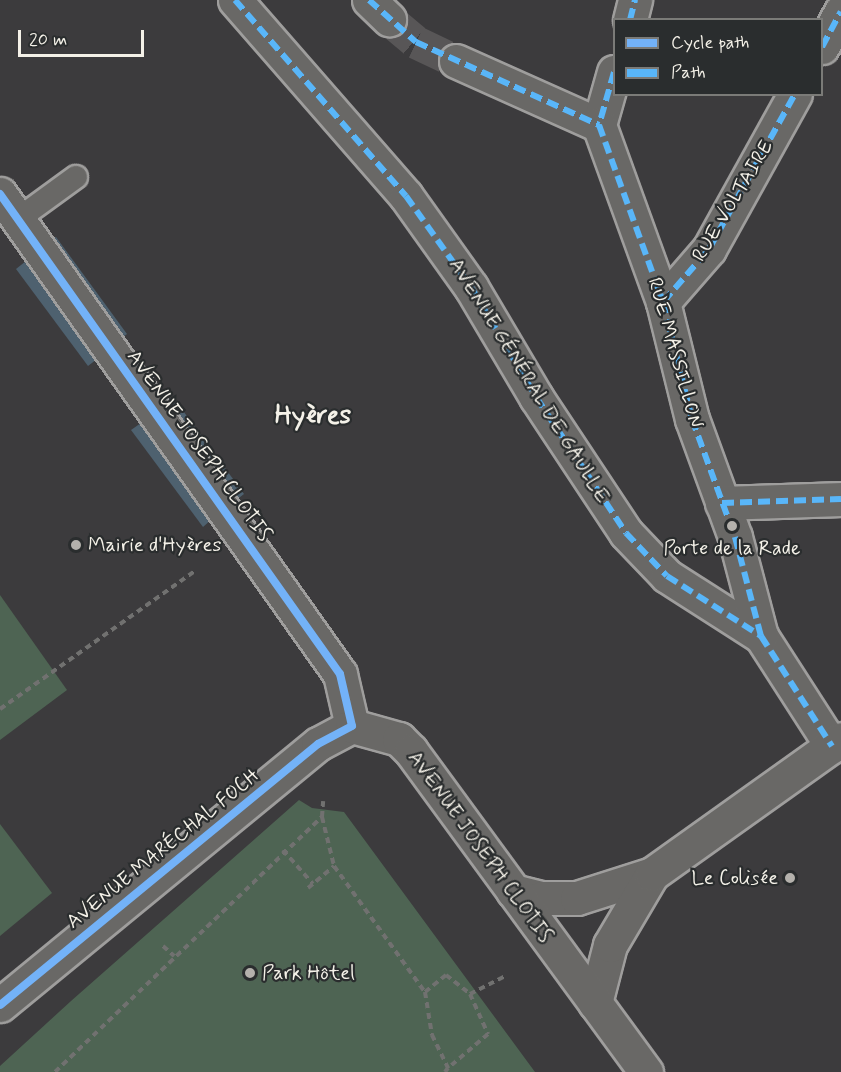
<!DOCTYPE html>
<html>
<head>
<meta charset="utf-8">
<style>
  body { margin:0 }
  #map { position:relative; width:841px; height:1072px; overflow:hidden; background:#3c3b3d; font-family:Mynerve,sans-serif }
  div>[style] { position:absolute }
  .green>* { inset:0; background:#4e6453 }
  .water>* { inset:0; background:#4e616f }
  .street-tunnel>* { height:33px; margin-top:-16.5px; transform-origin:0; background:repeating-linear-gradient(90deg,#585657 0 33px,transparent 0 49px) }
  .path>* { height:4px; margin-top:-2px; transform-origin:0; background:repeating-linear-gradient(90deg,#717170 0 6px,transparent 0 10.5px) }
  .roads { filter:drop-shadow(2px 0 #9f9e9d) drop-shadow(-2px 0 #9f9e9d) drop-shadow(0 2px #9f9e9d) drop-shadow(0 -2px #9f9e9d) }
  .lane>* { height:22px; margin:-11px; padding:0 11px; transform-origin:11px; border-radius:11px; background:#696866 }
  .street>* { height:33px; margin:-16.5px; padding:0 16.5px; transform-origin:16.5px; border-radius:16.5px; background:#696866 }
  .secondary>* { height:33px; margin:-16.5px; padding:0 16.5px; transform-origin:16.5px; border-radius:16.5px; background:#696866 }
  .quiet>* { height:6px; margin-top:-3px; transform-origin:0; background:repeating-linear-gradient(90deg,#59b6f9 0 12px,transparent 0 18px) }
  .cycleway>* { height:8px; margin:-4px; padding:0 4px; transform-origin:4px; border-radius:4px; background:#73b2f8 }
  .dots>* { width:16px; height:16px; translate:-50% -50%; box-sizing:border-box; border:3px solid #2a2d2e; border-radius:50% }
  span { translate:-50% -50%; white-space:nowrap; text-align:center; line-height:1.15; -webkit-text-stroke:4.5px #2a2d2e; paint-order:stroke }
  .street-label { font-size:20px; color:#f4f1e8 }
  .poi-label { font-size:20px; color:#f4f1e8 }
  .left { translate:0 -50%; text-align:left }
  .right { translate:-100% -50%; text-align:right }
  .district-label { font-size:26px; color:#f4f1e8; font-weight:700 }
  .legend { position:absolute; left:613px; top:18px; width:210px; height:78px; box-sizing:border-box; background:#2a2d2e; border:2px solid #7b7b78; margin:0; padding:8px 10px; list-style:none; font-size:18px; color:#f4f1e8 }
  .legend li { display:flex; align-items:center; gap:12px; height:30px }
  .legend b { width:30px; border:2px solid #7b7b78 }
  .scale { position:absolute; left:18px; top:30px; width:126px; height:27px; box-sizing:border-box; border:3px solid #f4f1e8; border-top:0; padding-left:8px; font-size:18px; line-height:21px; white-space:nowrap; color:#f4f1e8; -webkit-text-stroke:4px #2a2d2e; paint-order:stroke }
</style>
</head>
<body>
<div id="map">
  <div class="green">
    <i style="clip-path:polygon(0 595px,67px 690px,0 740px)"></i>
    <i style="clip-path:polygon(299px 800px,312px 808px,344px 812px,535px 1072px,0 1072px,0 1066px,71px 1001px)"></i>
    <i style="clip-path:polygon(0 824px,52px 893px,0 936px)"></i>
  </div>
  <div class="water">
    <i style="clip-path:polygon(56px 237px,127px 334px,118px 341px,47px 244px)"></i>
    <i style="clip-path:polygon(26px 261px,97px 359px,88px 366px,16px 269px)"></i>
    <i style="clip-path:polygon(173px 397px,244px 494px,235px 501px,163px 404px)"></i>
    <i style="clip-path:polygon(141px 423px,212px 519px,203px 527px,131px 430px)"></i>
  </div>
  <div class="street-tunnel">
    <i style="left:389px;top:19px;width:35px;rotate:40deg"></i>
    <i style="left:416px;top:42px;width:44px;rotate:25.4deg"></i>
  </div>
  <div class="path">
    <i style="left:0;top:709px;width:239px;rotate:-35.3deg"></i>
    <i style="left:322px;top:817px;width:16px;rotate:-86deg"></i>
    <i style="left:283px;top:850px;width:45px;rotate:48.6deg"></i>
    <i style="left:308px;top:888px;width:34px;rotate:-40deg"></i>
    <i style="left:163px;top:946px;width:15px;rotate:42deg"></i>
    <i style="left:425px;top:992px;width:27px;rotate:-39deg"></i>
    <i style="left:446px;top:975px;width:31px;rotate:38deg"></i>
    <i style="left:470px;top:994px;width:44px;rotate:65.8deg"></i>
    <i style="left:488px;top:1034px;width:52px;rotate:139.6deg"></i>
    <i style="left:470px;top:994px;width:38px;rotate:-27deg"></i>
    <i style="left:55px;top:1072px;width:369px;rotate:-43.7deg"></i>
    <i style="left:322px;top:817px;width:50px;rotate:76.2deg"></i>
    <i style="left:334px;top:866px;width:155px;rotate:54.2deg"></i>
    <i style="left:425px;top:992px;width:44px;rotate:80.8deg"></i>
    <i style="left:432px;top:1035px;width:37px;rotate:64deg"></i>
    <i style="left:448px;top:1068px;width:5px;rotate:127deg"></i>
  </div>
  <div class="roads">
    <div class="lane">
      <i style="left:17px;top:220px;width:73px;rotate:-36.1deg"></i>
    </div>
    <div class="street">
      <i style="left:235px;top:0;width:260px;rotate:48.9deg"></i>
      <i style="left:406px;top:196px;width:112px;rotate:54.5deg"></i>
      <i style="left:471px;top:287px;width:128px;rotate:59.4deg"></i>
      <i style="left:536px;top:397px;width:163px;rotate:56.5deg"></i>
      <i style="left:626px;top:533px;width:59px;rotate:46.4deg"></i>
      <i style="left:667px;top:576px;width:112px;rotate:32.6deg"></i>
      <i style="left:761px;top:636px;width:131px;rotate:57.2deg"></i>
      <i style="left:369px;top:0;width:28px;rotate:44deg"></i>
      <i style="left:630px;top:20px;width:21px;rotate:-76deg"></i>
      <i style="left:822px;top:47px;width:40px;rotate:-62deg"></i>
      <i style="left:456px;top:61px;width:157px;rotate:24.1deg"></i>
      <i style="left:614px;top:72px;width:55px;rotate:105.8deg"></i>
      <i style="left:599px;top:125px;width:188px;rotate:70.1deg"></i>
      <i style="left:663px;top:302px;width:121px;rotate:76.1deg"></i>
      <i style="left:692px;top:419px;width:126px;rotate:70deg"></i>
      <i style="left:735px;top:537px;width:102px;rotate:75.3deg"></i>
      <i style="left:0;top:194px;width:588px;rotate:54.69deg"></i>
      <i style="left:340px;top:674px;width:53px;rotate:77deg"></i>
      <i style="left:663px;top:302px;width:70px;rotate:-49deg"></i>
      <i style="left:709px;top:249px;width:177px;rotate:-61deg"></i>
      <i style="left:722px;top:503px;width:119px;rotate:-1.9deg"></i>
    </div>
    <div class="secondary">
      <i style="left:513px;top:891px;width:30px;rotate:14deg"></i>
      <i style="left:542px;top:898px;width:35px"></i>
      <i style="left:577px;top:898px;width:79px;rotate:-17.7deg"></i>
      <i style="left:595px;top:1003px;width:60px;rotate:-75.5deg"></i>
      <i style="left:610px;top:945px;width:82px;rotate:-59.4deg"></i>
      <i style="left:652px;top:874px;width:232px;rotate:-35.5deg"></i>
      <i style="left:0;top:1005px;width:411px;rotate:-39.4deg"></i>
      <i style="left:318px;top:744px;width:38px;rotate:-28deg"></i>
      <i style="left:352px;top:726px;width:49px;rotate:15.5deg"></i>
      <i style="left:399px;top:739px;width:17px;rotate:45deg"></i>
      <i style="left:411px;top:751px;width:398px;rotate:53.8deg"></i>
    </div>
  </div>
  <div class="quiet">
    <i style="left:235px;top:0;width:260px;rotate:48.9deg"></i>
    <i style="left:406px;top:196px;width:112px;rotate:54.5deg"></i>
    <i style="left:471px;top:287px;width:128px;rotate:59.4deg"></i>
    <i style="left:536px;top:397px;width:163px;rotate:56.5deg"></i>
    <i style="left:626px;top:533px;width:59px;rotate:46.4deg"></i>
    <i style="left:667px;top:576px;width:112px;rotate:32.6deg"></i>
    <i style="left:761px;top:636px;width:131px;rotate:57.2deg"></i>
    <i style="left:369px;top:0;width:63px;rotate:41.8deg"></i>
    <i style="left:416px;top:42px;width:201px;rotate:24.4deg"></i>
    <i style="left:630px;top:20px;width:21px;rotate:-76deg"></i>
    <i style="left:822px;top:47px;width:40px;rotate:-62deg"></i>
    <i style="left:614px;top:72px;width:55px;rotate:105.8deg"></i>
    <i style="left:599px;top:125px;width:188px;rotate:70.1deg"></i>
    <i style="left:663px;top:302px;width:121px;rotate:76.1deg"></i>
    <i style="left:692px;top:419px;width:126px;rotate:70deg"></i>
    <i style="left:735px;top:537px;width:102px;rotate:75.3deg"></i>
    <i style="left:663px;top:302px;width:70px;rotate:-49deg"></i>
    <i style="left:709px;top:249px;width:177px;rotate:-61deg"></i>
    <i style="left:722px;top:503px;width:119px;rotate:-1.9deg"></i>
  </div>
  <div class="cycleway">
    <i style="left:0;top:194px;width:588px;rotate:54.69deg"></i>
    <i style="left:340px;top:674px;width:53px;rotate:77deg"></i>
    <i style="left:352px;top:726px;width:38px;rotate:152deg"></i>
    <i style="left:318px;top:744px;width:411px;rotate:140.6deg"></i>
  </div>
  <div class="dots">
    <i style="left:732px;top:526px;background:#b4b1ac"></i>
    <i style="left:76px;top:545px;background:#b4b1ac"></i>
    <i style="left:790px;top:878px;background:#b4b1ac"></i>
    <i style="left:250px;top:973px;background:#b4b1ac"></i>
  </div>
  <div class="street-label">
    <span style="left:733px;top:201px;rotate:-59deg">RUE VOLTAIRE</span>
    <span style="left:675px;top:353px;rotate:74deg">RUE MASSILLON</span>
    <span style="left:529px;top:381px;rotate:58deg">AVENUE GÉNÉRAL DE GAULLE</span>
    <span style="left:199px;top:446px;rotate:54deg">AVENUE JOSEPH CLOTIS</span>
    <span style="left:480px;top:847px;rotate:54deg">AVENUE JOSEPH CLOTIS</span>
    <span style="left:163px;top:849px;rotate:-39deg">AVENUE MARÉCHAL FOCH</span>
  </div>
  <div class="poi-label">
    <span class="left" style="left:88px;top:545px">Mairie d'Hyères</span>
    <span style="left:732px;top:548px">Porte de la Rade</span>
    <span class="right" style="left:778px;top:878px">Le Colisée</span>
    <span class="left" style="left:262px;top:973px">Park Hôtel</span>
  </div>
  <div class="district-label">
    <span style="left:313px;top:417px">Hyères</span>
  </div>
  <ul class="legend">
  <li><b style="height:8px;background:#73b2f8"></b>Cycle path</li>
  <li><b style="height:8px;background:#59b6f9"></b>Path</li>
  </ul>
  <div class="scale">20 m</div>
</div>
</body>
</html>
